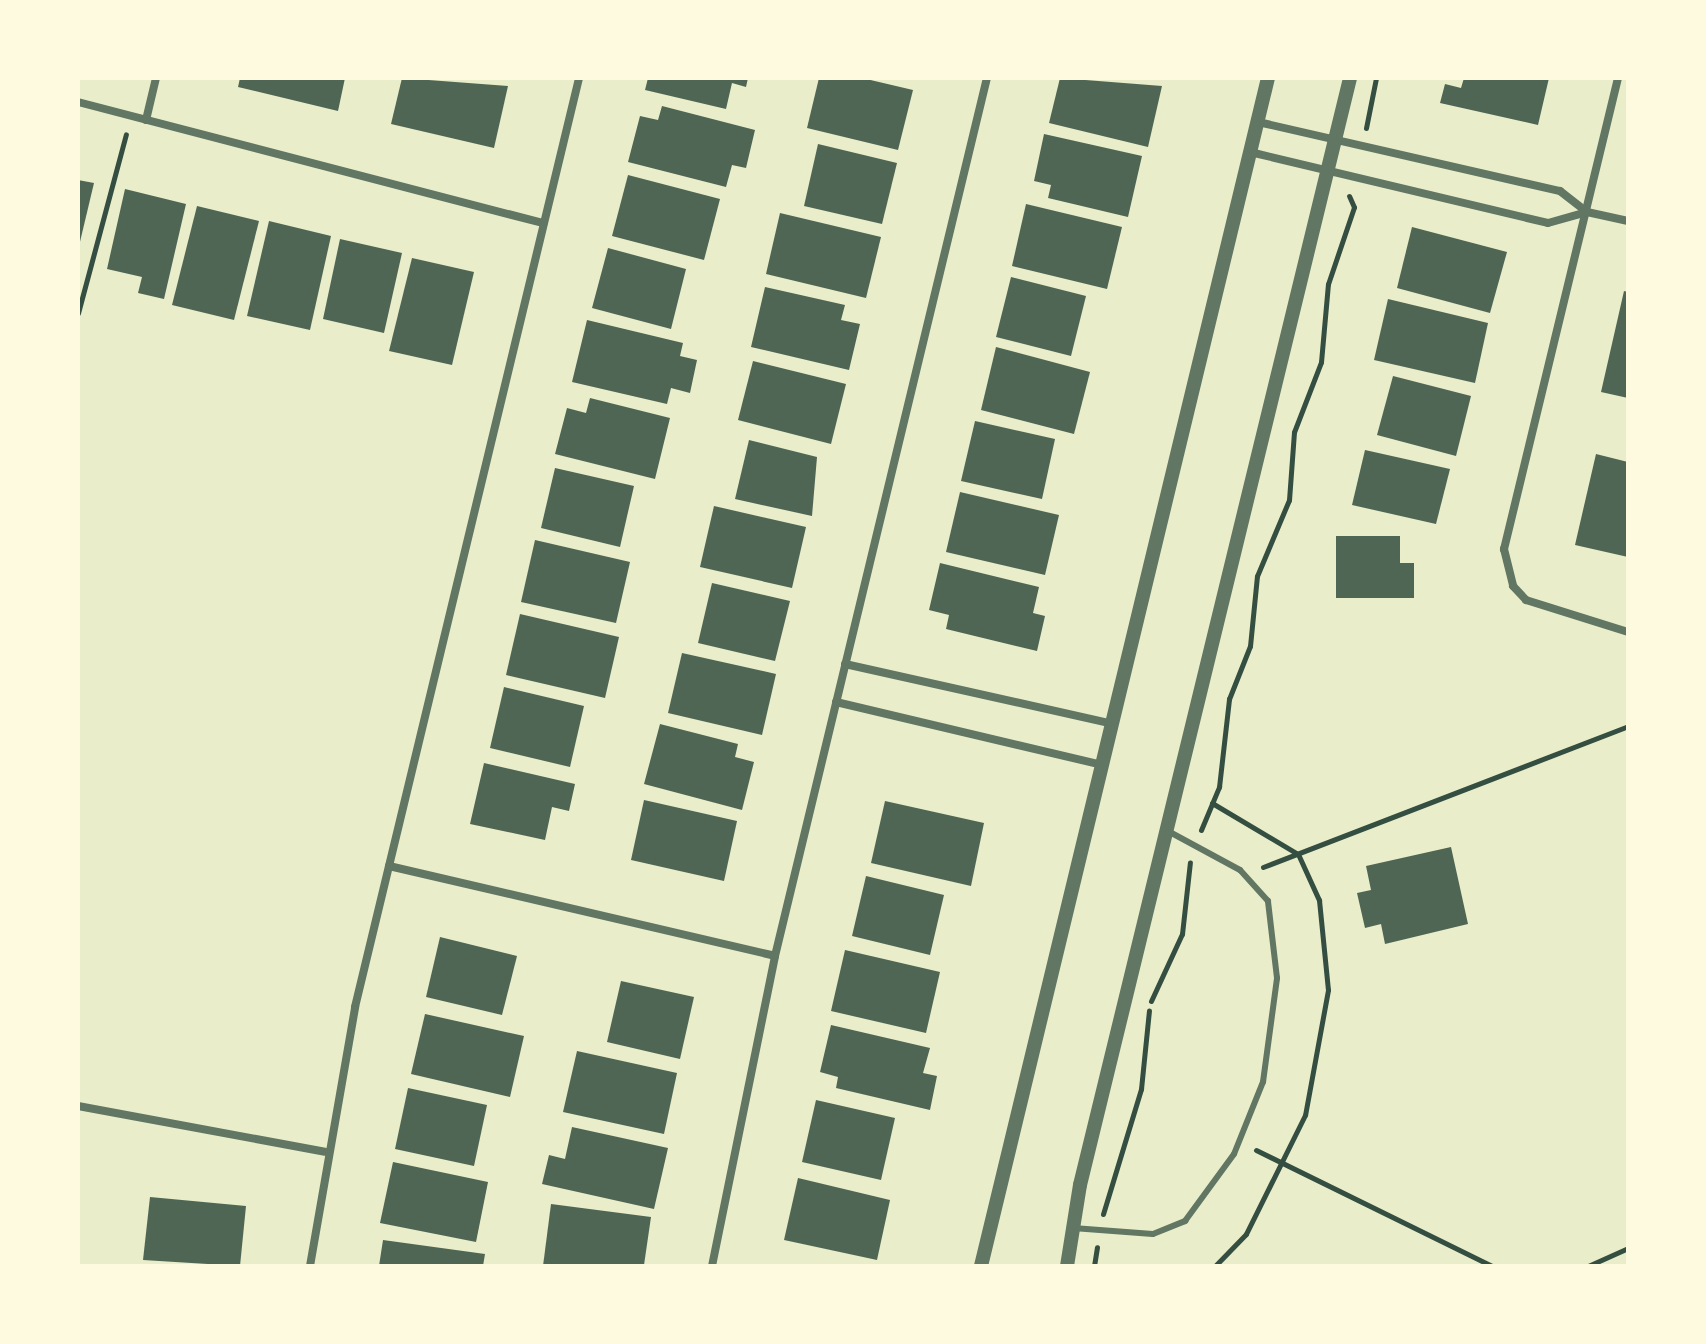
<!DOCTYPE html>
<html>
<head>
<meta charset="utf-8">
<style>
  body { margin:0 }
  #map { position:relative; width:1706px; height:1344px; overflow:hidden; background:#e9edc9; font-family:Signika,sans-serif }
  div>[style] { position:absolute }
  .building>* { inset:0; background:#4f6655 }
  .path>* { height:5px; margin:-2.5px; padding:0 2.5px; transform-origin:2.5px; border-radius:2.5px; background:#344e41 }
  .service>* { height:6px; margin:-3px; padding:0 3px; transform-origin:3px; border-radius:3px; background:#617663 }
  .minor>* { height:8px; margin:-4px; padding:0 4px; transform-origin:4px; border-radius:4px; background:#617663 }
  .tertiary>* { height:14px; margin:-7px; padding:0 7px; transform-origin:7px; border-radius:7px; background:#617663 }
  span { translate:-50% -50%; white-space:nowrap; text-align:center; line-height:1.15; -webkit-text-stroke:6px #fefae0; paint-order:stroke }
  .frame { position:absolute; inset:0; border:80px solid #fefae0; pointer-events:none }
</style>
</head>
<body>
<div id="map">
  <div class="building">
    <i style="clip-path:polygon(240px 78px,345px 78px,338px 111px,238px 87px)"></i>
    <i style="clip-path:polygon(402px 78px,508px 86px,494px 148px,391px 124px)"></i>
    <i style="clip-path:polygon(648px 78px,748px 78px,746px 87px,732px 83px,726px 109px,645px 90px)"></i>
    <i style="clip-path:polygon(819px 78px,862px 78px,913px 90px,898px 150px,807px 128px)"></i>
    <i style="clip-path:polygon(1060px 78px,1162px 86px,1148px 147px,1049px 123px)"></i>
    <i style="clip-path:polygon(1464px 78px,1549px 78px,1538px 125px,1440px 103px,1445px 84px,1461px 88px)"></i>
    <i style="clip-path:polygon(662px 106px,755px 130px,746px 168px,732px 165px,726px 187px,628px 162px,640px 116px,658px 120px)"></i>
    <i style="clip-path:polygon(1044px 134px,1142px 156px,1128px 217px,1048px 198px,1051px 185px,1034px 181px)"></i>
    <i style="clip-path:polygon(818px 144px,897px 163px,882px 224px,804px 206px)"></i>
    <i style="clip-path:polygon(628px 175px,720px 199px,704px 260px,612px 236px)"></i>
    <i style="clip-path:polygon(78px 180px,94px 183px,79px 246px,78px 246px)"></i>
    <i style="clip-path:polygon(125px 189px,186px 204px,164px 299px,138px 293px,142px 277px,107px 269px)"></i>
    <i style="clip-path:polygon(1026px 204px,1122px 227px,1107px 289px,1012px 266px)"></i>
    <i style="clip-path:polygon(197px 206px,259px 221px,234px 320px,172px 305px)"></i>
    <i style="clip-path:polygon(780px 213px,881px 237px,866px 298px,766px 274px)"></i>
    <i style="clip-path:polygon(269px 221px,331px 236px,310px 330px,247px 316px)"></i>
    <i style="clip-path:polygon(1412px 227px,1507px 252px,1490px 313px,1397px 288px)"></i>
    <i style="clip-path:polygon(340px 239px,402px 253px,384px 333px,323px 319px)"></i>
    <i style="clip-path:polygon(608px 248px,686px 269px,671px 329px,592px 308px)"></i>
    <i style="clip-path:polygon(412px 258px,474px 272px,452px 365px,389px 351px)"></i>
    <i style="clip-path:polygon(1011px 277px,1086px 296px,1071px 356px,996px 337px)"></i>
    <i style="clip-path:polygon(765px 287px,845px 305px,841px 320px,860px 324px,849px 370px,751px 347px)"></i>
    <i style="clip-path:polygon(1624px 291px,1628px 292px,1628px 398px,1601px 392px)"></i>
    <i style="clip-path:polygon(1388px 299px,1488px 323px,1475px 383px,1374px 360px)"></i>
    <i style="clip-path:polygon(587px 320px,683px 343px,680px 356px,697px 360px,690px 393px,671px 388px,667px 404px,572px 382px)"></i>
    <i style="clip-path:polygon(996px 347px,1090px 372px,1074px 434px,981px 410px)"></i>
    <i style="clip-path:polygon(753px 361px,846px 384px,831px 444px,738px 420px)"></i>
    <i style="clip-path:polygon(1393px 376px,1471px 396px,1456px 456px,1377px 435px)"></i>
    <i style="clip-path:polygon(590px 398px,670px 418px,655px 479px,555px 454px,567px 408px,586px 413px)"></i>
    <i style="clip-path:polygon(975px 421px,1055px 439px,1042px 499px,961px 481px)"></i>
    <i style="clip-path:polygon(749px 440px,817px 457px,812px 516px,735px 499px)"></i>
    <i style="clip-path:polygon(1365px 450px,1450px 469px,1436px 524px,1352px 505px)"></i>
    <i style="clip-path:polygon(1596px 454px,1628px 462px,1628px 557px,1575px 545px)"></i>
    <i style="clip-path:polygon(555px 468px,634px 486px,620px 547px,541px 528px)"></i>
    <i style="clip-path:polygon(960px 492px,1059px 515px,1045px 575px,946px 552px)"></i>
    <i style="clip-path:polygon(714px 506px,806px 527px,792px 588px,700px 567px)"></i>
    <i style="clip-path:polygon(1336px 536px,1400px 536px,1400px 563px,1414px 563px,1414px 598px,1336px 598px)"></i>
    <i style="clip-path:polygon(535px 540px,630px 562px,616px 623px,521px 602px)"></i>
    <i style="clip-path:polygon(940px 563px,1039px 587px,1033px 613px,1045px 616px,1037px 651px,946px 629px,949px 615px,929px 610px)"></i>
    <i style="clip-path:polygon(712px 583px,790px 601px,775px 661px,698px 643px)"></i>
    <i style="clip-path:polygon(520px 614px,619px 637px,605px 698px,506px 675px)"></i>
    <i style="clip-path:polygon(682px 653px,776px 674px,762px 735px,668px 713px)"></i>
    <i style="clip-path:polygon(504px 687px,584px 706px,570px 767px,490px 748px)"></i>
    <i style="clip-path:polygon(660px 724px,738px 744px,735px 757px,754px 762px,742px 810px,644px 784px)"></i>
    <i style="clip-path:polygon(484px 763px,575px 784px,569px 811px,552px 807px,545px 840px,470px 824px)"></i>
    <i style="clip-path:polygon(644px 800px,737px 821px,724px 881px,631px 860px)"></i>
    <i style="clip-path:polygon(885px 801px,984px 823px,971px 886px,871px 863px)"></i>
    <i style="clip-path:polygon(1451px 847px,1468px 924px,1385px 944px,1381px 924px,1365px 928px,1357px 893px,1371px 890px,1366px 866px)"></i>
    <i style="clip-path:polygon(866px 876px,944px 895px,930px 955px,852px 936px)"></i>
    <i style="clip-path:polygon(440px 937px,517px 956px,502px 1015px,426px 997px)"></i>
    <i style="clip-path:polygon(845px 950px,940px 972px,926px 1033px,831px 1011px)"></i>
    <i style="clip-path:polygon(621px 981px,694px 997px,680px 1059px,607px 1042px)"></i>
    <i style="clip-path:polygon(425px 1014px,524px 1036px,510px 1097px,411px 1074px)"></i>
    <i style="clip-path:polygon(831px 1025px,930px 1048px,923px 1073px,937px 1076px,930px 1110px,836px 1088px,838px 1077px,820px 1072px)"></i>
    <i style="clip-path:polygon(577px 1051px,677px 1073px,664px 1134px,563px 1112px)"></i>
    <i style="clip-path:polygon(408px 1088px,487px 1105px,474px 1166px,395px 1149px)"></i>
    <i style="clip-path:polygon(816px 1100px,895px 1118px,881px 1180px,802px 1162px)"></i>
    <i style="clip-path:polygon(572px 1127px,668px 1148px,654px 1209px,542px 1184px,549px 1155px,565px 1159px)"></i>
    <i style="clip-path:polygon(393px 1162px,488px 1182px,476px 1242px,380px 1223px)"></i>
    <i style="clip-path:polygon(798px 1178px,890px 1200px,877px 1260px,784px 1240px)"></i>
    <i style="clip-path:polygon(150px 1197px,246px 1206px,240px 1266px,143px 1260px)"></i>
    <i style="clip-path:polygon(551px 1204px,651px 1217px,644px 1265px,543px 1266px)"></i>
    <i style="clip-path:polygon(383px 1240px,485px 1254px,483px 1266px,379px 1266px)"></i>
  </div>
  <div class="path">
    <i style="left:1366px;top:128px;width:51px;rotate:-78.7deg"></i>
    <i style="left:78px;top:313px;width:185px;rotate:-75deg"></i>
    <i style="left:1212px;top:803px;width:100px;rotate:30.7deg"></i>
    <i style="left:1298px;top:854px;width:51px;rotate:65.5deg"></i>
    <i style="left:1319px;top:900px;width:90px;rotate:84.3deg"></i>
    <i style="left:1328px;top:990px;width:127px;rotate:100.4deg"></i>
    <i style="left:1305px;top:1115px;width:133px;rotate:116.4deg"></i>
    <i style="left:1246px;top:1234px;width:45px;rotate:134.1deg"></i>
    <i style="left:1201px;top:830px;width:47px;rotate:-67.3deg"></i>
    <i style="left:1219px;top:787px;width:89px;rotate:-83.5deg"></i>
    <i style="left:1229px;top:699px;width:57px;rotate:-68.4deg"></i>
    <i style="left:1250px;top:646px;width:70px;rotate:-84.3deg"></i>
    <i style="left:1257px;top:576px;width:82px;rotate:-67.2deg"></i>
    <i style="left:1289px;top:500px;width:68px;rotate:-85.8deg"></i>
    <i style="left:1294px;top:432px;width:75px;rotate:-68.9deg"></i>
    <i style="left:1321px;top:362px;width:78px;rotate:-84.9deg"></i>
    <i style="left:1328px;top:284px;width:81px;rotate:-71.3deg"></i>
    <i style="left:1354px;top:207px;width:12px;rotate:-114deg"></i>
    <i style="left:1263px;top:867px;width:391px;rotate:-21.1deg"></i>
    <i style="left:1151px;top:1001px;width:74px;rotate:-65.2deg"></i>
    <i style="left:1182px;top:934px;width:72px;rotate:-83.7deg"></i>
    <i style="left:1256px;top:1150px;width:263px;rotate:26.2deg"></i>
    <i style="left:1103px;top:1214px;width:131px;rotate:-73.1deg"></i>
    <i style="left:1141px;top:1089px;width:79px;rotate:-84.2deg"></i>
    <i style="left:1094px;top:1266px;width:19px;rotate:-81deg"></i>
    <i style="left:1588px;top:1266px;width:44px;rotate:-24.2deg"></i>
  </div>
  <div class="service">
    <i style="left:1073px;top:1228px;width:80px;rotate:4.3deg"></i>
    <i style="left:1153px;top:1234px;width:35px;rotate:-22deg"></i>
    <i style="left:1185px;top:1221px;width:83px;rotate:-53.8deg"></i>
    <i style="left:1234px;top:1154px;width:78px;rotate:-68.1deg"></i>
    <i style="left:1263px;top:1082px;width:105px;rotate:-82.3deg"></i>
    <i style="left:1277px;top:978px;width:78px;rotate:-96.7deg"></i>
    <i style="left:1268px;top:901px;width:42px;rotate:-132.1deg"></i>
    <i style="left:1240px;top:870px;width:82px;rotate:-151.6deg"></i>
  </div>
  <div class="minor">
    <i style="left:1618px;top:78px;width:485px;rotate:103.6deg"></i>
    <i style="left:1504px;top:549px;width:38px;rotate:76deg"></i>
    <i style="left:1513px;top:586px;width:19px;rotate:47deg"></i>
    <i style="left:1526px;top:600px;width:107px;rotate:17.4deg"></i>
    <i style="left:78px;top:102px;width:481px;rotate:14.6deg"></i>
    <i style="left:146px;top:120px;width:43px;rotate:-76.6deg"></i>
    <i style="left:1258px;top:122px;width:310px;rotate:12.9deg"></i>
    <i style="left:1560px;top:191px;width:34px;rotate:38deg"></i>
    <i style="left:1587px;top:212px;width:42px;rotate:12.4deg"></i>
    <i style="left:1250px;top:152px;width:306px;rotate:13.4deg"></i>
    <i style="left:1548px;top:223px;width:41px;rotate:-15.8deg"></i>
    <i style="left:845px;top:664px;width:271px;rotate:12.6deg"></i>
    <i style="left:836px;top:702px;width:270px;rotate:13.3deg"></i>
    <i style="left:389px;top:866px;width:396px;rotate:13.1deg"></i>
    <i style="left:78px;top:1106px;width:251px;rotate:10.5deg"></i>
    <i style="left:310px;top:1266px;width:263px;rotate:-80.1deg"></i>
    <i style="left:355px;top:1007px;width:956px;rotate:-76.44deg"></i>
    <i style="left:712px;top:1266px;width:316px;rotate:-78.5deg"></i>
    <i style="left:775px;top:956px;width:903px;rotate:-76.43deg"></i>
  </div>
  <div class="tertiary">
    <i style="left:981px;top:1266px;width:1222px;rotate:-76.42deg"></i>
    <i style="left:1067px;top:1266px;width:82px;rotate:-80.9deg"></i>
    <i style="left:1080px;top:1185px;width:1139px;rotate:-76.29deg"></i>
  </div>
  <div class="frame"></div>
</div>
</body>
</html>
